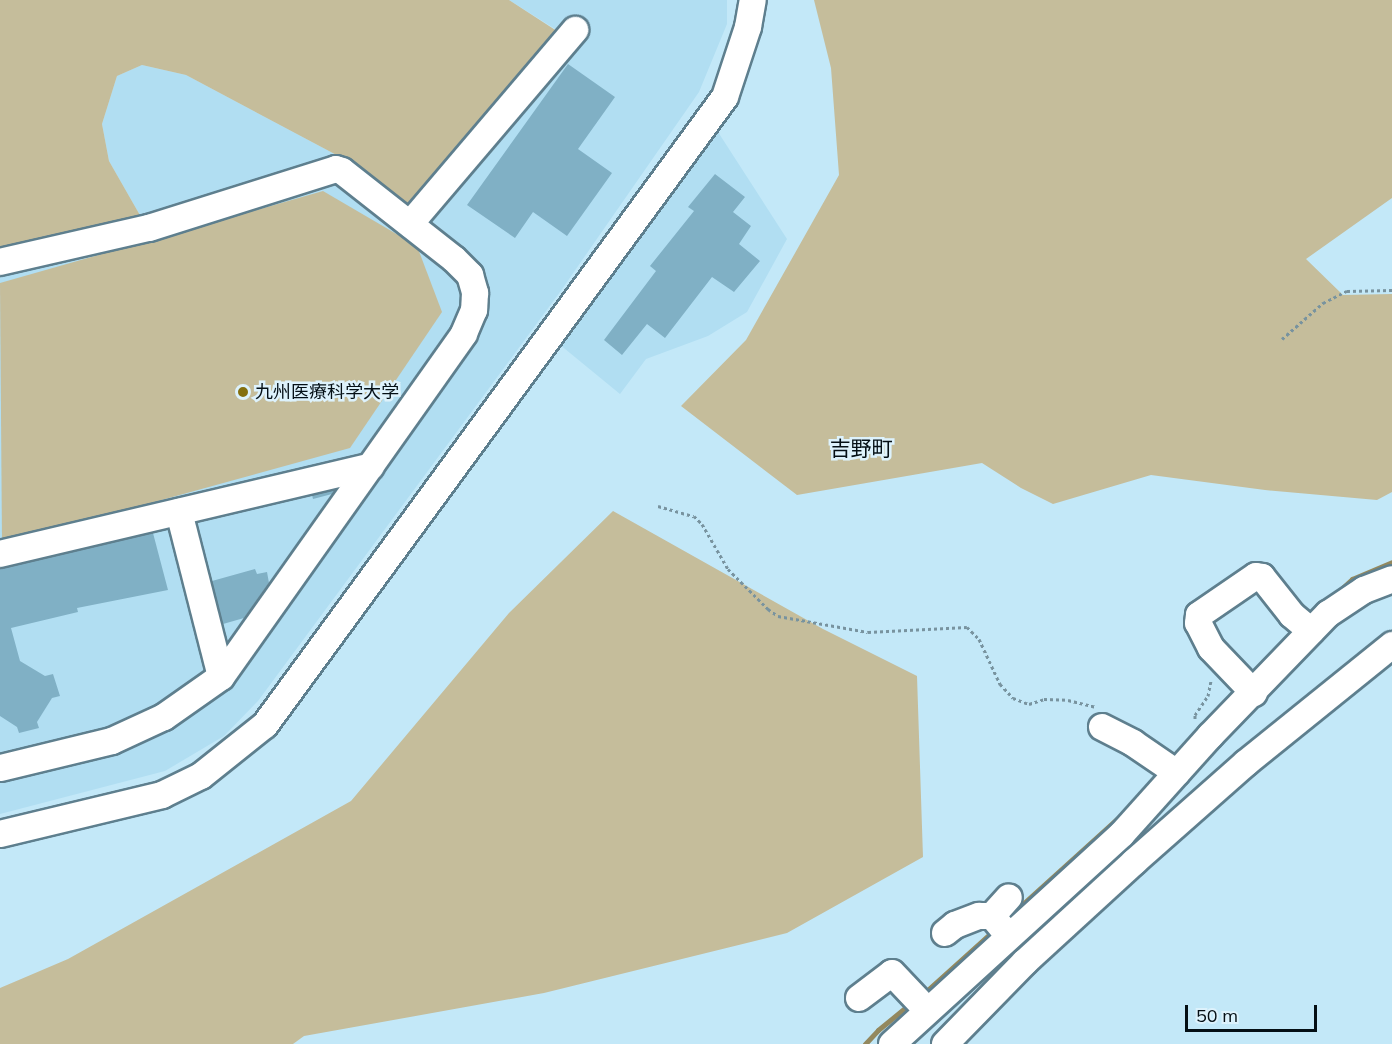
<!DOCTYPE html>
<html>
<head>
<meta charset="utf-8">
<style>
  body { margin:0 }
  #map { position:relative; width:1392px; height:1044px; overflow:hidden; background:#c3e8f8; font-family:Mulish,"Noto Sans JP",sans-serif }
  div>[style] { position:absolute }
  .built>* { inset:0; background:#b1def2 }
  .green>* { inset:0; background:#c5bd9b }
  .stream>* { height:5px; margin:-2.5px; padding:0 2.5px; transform-origin:2.5px; border-radius:2.5px; background:#93885e }
  .building>* { inset:0; background:#80b0c5 }
  .path>* { height:3px; margin-top:-1.5px; transform-origin:0; background:repeating-linear-gradient(90deg,#78939f 0 3px,transparent 0 6px) }
  .roads { filter:drop-shadow(2px 0 #5e7f8e) drop-shadow(-2px 0 #5e7f8e) drop-shadow(0 2px #5e7f8e) drop-shadow(0 -2px #5e7f8e) }
  .minor>* { height:26px; margin:-13px; padding:0 13px; transform-origin:13px; border-radius:13px; background:#fff }
  .dots>* { width:16px; height:16px; translate:-50% -50%; box-sizing:border-box; border:3px solid #ddf2fc; border-radius:50% }
  span { translate:-50% -50%; white-space:nowrap; text-align:center; line-height:1.15; -webkit-text-stroke:5px #ddf2fc; paint-order:stroke }
  .poi-label { font-size:18px; color:#040f15 }
  .left { translate:0 -50%; text-align:left }
  .quarter-label { font-size:21px; color:#040f15 }
  .scale { position:absolute; left:1185px; top:1005px; width:132px; height:27px; box-sizing:border-box; border:3px solid #040f15; border-top:0; padding-left:8px; font-size:18px; line-height:21px; white-space:nowrap; color:#040f15; -webkit-text-stroke:4px #ddf2fc; paint-order:stroke }
</style>
</head>
<body>
<div id="map">
  <div class="built">
    <i style="clip-path:polygon(509px 0,727px 0,727px 24px,699px 92px,560px 292px,258px 701px,224px 736px,165px 771px,0 814px,0 250px,141px 217px,109px 161px,102px 124px,117px 76px,142px 65px,186px 75px,344px 159px,563px 34px)"></i>
    <i style="clip-path:polygon(718px 132px,787px 239px,747px 312px,708px 336px,646px 359px,620px 394px,559px 344px)"></i>
  </div>
  <div class="green">
    <i style="clip-path:polygon(0 0,509px 0,563px 35px,410px 207px,344px 159px,186px 75px,142px 65px,117px 76px,102px 124px,109px 161px,141px 217px,0 250px)"></i>
    <i style="clip-path:polygon(814px 0,1392px 0,1392px 198px,1306px 259px,1343px 295px,1392px 294px,1392px 492px,1377px 500px,1265px 490px,1151px 475px,1053px 504px,1021px 488px,982px 463px,797px 495px,681px 406px,746px 340px,839px 175px,831px 68px)"></i>
    <i style="clip-path:polygon(323px 191px,417px 246px,442px 312px,350px 448px,2px 544px,0 283px)"></i>
    <i style="clip-path:polygon(613px 511px,823px 629px,917px 676px,923px 857px,787px 933px,544px 993px,304px 1036px,293px 1044px,0 1044px,0 988px,68px 959px,351px 801px,509px 613px)"></i>
  </div>
  <div class="stream">
    <i style="left:1330px;top:599px;width:30px;rotate:-42deg"></i>
    <i style="left:1352px;top:579px;width:43px;rotate:-23deg"></i>
    <i style="left:1004px;top:921px;width:166px;rotate:-42.1deg"></i>
    <i style="left:923px;top:994px;width:96px;rotate:-42deg"></i>
    <i style="left:865px;top:1044px;width:19px;rotate:-47deg"></i>
    <i style="left:878px;top:1030px;width:43px;rotate:-39.3deg"></i>
  </div>
  <div class="building">
    <i style="clip-path:polygon(568px 64px,615px 97px,578px 149px,612px 173px,567px 236px,533px 212px,515px 238px,467px 205px)"></i>
    <i style="clip-path:polygon(715px 174px,745px 197px,733px 212px,751px 226px,739px 244px,760px 261px,734px 292px,712px 277px,665px 338px,647px 324px,622px 355px,604px 340px,656px 271px,650px 266px,694px 211px,688px 207px)"></i>
    <i style="clip-path:polygon(335px 490px,332px 494px,313px 499px,312px 495px)"></i>
    <i style="clip-path:polygon(153px 533px,168px 590px,77px 608px,78px 612px,11px 628px,20px 661px,45px 676px,53px 674px,60px 696px,52px 698px,37px 722px,39px 728px,19px 733px,17px 727px,0 716px,0 569px)"></i>
    <i style="clip-path:polygon(255px 569px,257px 574px,267px 572px,269px 583px,244px 618px,223px 624px,212px 581px)"></i>
  </div>
  <div class="path">
    <i style="left:1282px;top:339px;width:55px;rotate:-41.3deg"></i>
    <i style="left:1323px;top:303px;width:27px;rotate:-27deg"></i>
    <i style="left:1347px;top:291px;width:45px;rotate:-1.3deg"></i>
    <i style="left:658px;top:506px;width:37px;rotate:16deg"></i>
    <i style="left:694px;top:516px;width:11px;rotate:45deg"></i>
    <i style="left:702px;top:524px;width:52px;rotate:60deg"></i>
    <i style="left:728px;top:569px;width:57px;rotate:45deg"></i>
    <i style="left:768px;top:609px;width:12px;rotate:35deg"></i>
    <i style="left:778px;top:616px;width:91px;rotate:10.1deg"></i>
    <i style="left:868px;top:632px;width:99px;rotate:-2.9deg"></i>
    <i style="left:967px;top:627px;width:17px;rotate:45deg"></i>
    <i style="left:979px;top:639px;width:50px;rotate:65deg"></i>
    <i style="left:1000px;top:684px;width:19px;rotate:47deg"></i>
    <i style="left:1013px;top:698px;width:17px;rotate:21deg"></i>
    <i style="left:1029px;top:704px;width:16px;rotate:-18deg"></i>
    <i style="left:1044px;top:699px;width:24px;rotate:2deg"></i>
    <i style="left:1068px;top:700px;width:29px;rotate:14deg"></i>
    <i style="left:1195px;top:719px;width:4px;rotate:-90deg"></i>
    <i style="left:1195px;top:715px;width:23px;rotate:-56deg"></i>
    <i style="left:1208px;top:696px;width:16px;rotate:-79deg"></i>
  </div>
  <div class="roads">
    <div class="minor">
      <i style="left:410px;top:224px;width:255px;rotate:-49.6deg"></i>
      <i style="left:0;top:262px;width:153px;rotate:-12.9deg"></i>
      <i style="left:149px;top:228px;width:196px;rotate:-17.5deg"></i>
      <i style="left:336px;top:169px;width:6px;rotate:18deg"></i>
      <i style="left:342px;top:171px;width:142px;rotate:38.2deg"></i>
      <i style="left:454px;top:259px;width:23px;rotate:45deg"></i>
      <i style="left:470px;top:275px;width:19px;rotate:74deg"></i>
      <i style="left:475px;top:293px;width:17px;rotate:93deg"></i>
      <i style="left:474px;top:310px;width:26px;rotate:113deg"></i>
      <i style="left:464px;top:334px;width:420px;rotate:125.3deg"></i>
      <i style="left:221px;top:677px;width:70px;rotate:144.9deg"></i>
      <i style="left:164px;top:717px;width:57px;rotate:155.2deg"></i>
      <i style="left:112px;top:741px;width:115px;rotate:166.4deg"></i>
      <i style="left:179px;top:512px;width:170px;rotate:75.7deg"></i>
      <i style="left:0;top:554px;width:381px;rotate:-13.3deg"></i>
      <i style="left:1254px;top:693px;width:62px;rotate:-133.7deg"></i>
      <i style="left:1211px;top:648px;width:28px;rotate:-117deg"></i>
      <i style="left:1198px;top:623px;width:8px;rotate:-83deg"></i>
      <i style="left:1199px;top:615px;width:69px;rotate:-34.4deg"></i>
      <i style="left:1256px;top:576px;width:6px;rotate:9deg"></i>
      <i style="left:1262px;top:577px;width:48px;rotate:51.7deg"></i>
      <i style="left:1292px;top:615px;width:25px;rotate:40deg"></i>
      <i style="left:1102px;top:727px;width:35px;rotate:27deg"></i>
      <i style="left:1133px;top:743px;width:53px;rotate:34.3deg"></i>
      <i style="left:0;top:834px;width:167px;rotate:-13.5deg"></i>
      <i style="left:162px;top:795px;width:43px;rotate:-26deg"></i>
      <i style="left:201px;top:776px;width:82px;rotate:-38.6deg"></i>
      <i style="left:265px;top:725px;width:778px;rotate:-53.78deg"></i>
      <i style="left:725px;top:97px;width:74px;rotate:-71.8deg"></i>
      <i style="left:748px;top:27px;width:27px;rotate:-80deg"></i>
      <i style="left:992px;top:916px;width:25px;rotate:-48deg"></i>
      <i style="left:945px;top:933px;width:13px;rotate:-39deg"></i>
      <i style="left:955px;top:925px;width:26px;rotate:-21deg"></i>
      <i style="left:979px;top:916px;width:13px"></i>
      <i style="left:992px;top:916px;width:26px;rotate:50deg"></i>
      <i style="left:859px;top:998px;width:41px;rotate:-37.1deg"></i>
      <i style="left:892px;top:973px;width:51px;rotate:46.6deg"></i>
      <i style="left:892px;top:1044px;width:311px;rotate:-42.4deg"></i>
      <i style="left:1122px;top:834px;width:132px;rotate:-48.1deg"></i>
      <i style="left:1210px;top:736px;width:170px;rotate:-46deg"></i>
      <i style="left:1328px;top:614px;width:43px;rotate:-33.7deg"></i>
      <i style="left:1364px;top:590px;width:30px;rotate:-21deg"></i>
      <i style="left:945px;top:1044px;width:115px;rotate:-45.7deg"></i>
      <i style="left:1025px;top:962px;width:148px;rotate:-42.5deg"></i>
      <i style="left:1134px;top:862px;width:149px;rotate:-41.5deg"></i>
      <i style="left:1246px;top:763px;width:188px;rotate:-38.9deg"></i>
    </div>
  </div>
  <div class="dots">
    <i style="left:243px;top:392px;background:#836f0e"></i>
  </div>
  <div class="poi-label">
    <span class="left" style="left:255px;top:392px">九州医療科学大学</span>
  </div>
  <div class="quarter-label">
    <span style="left:861px;top:448px">吉野町</span>
  </div>
  <div class="scale">50 m</div>
</div>
</body>
</html>
